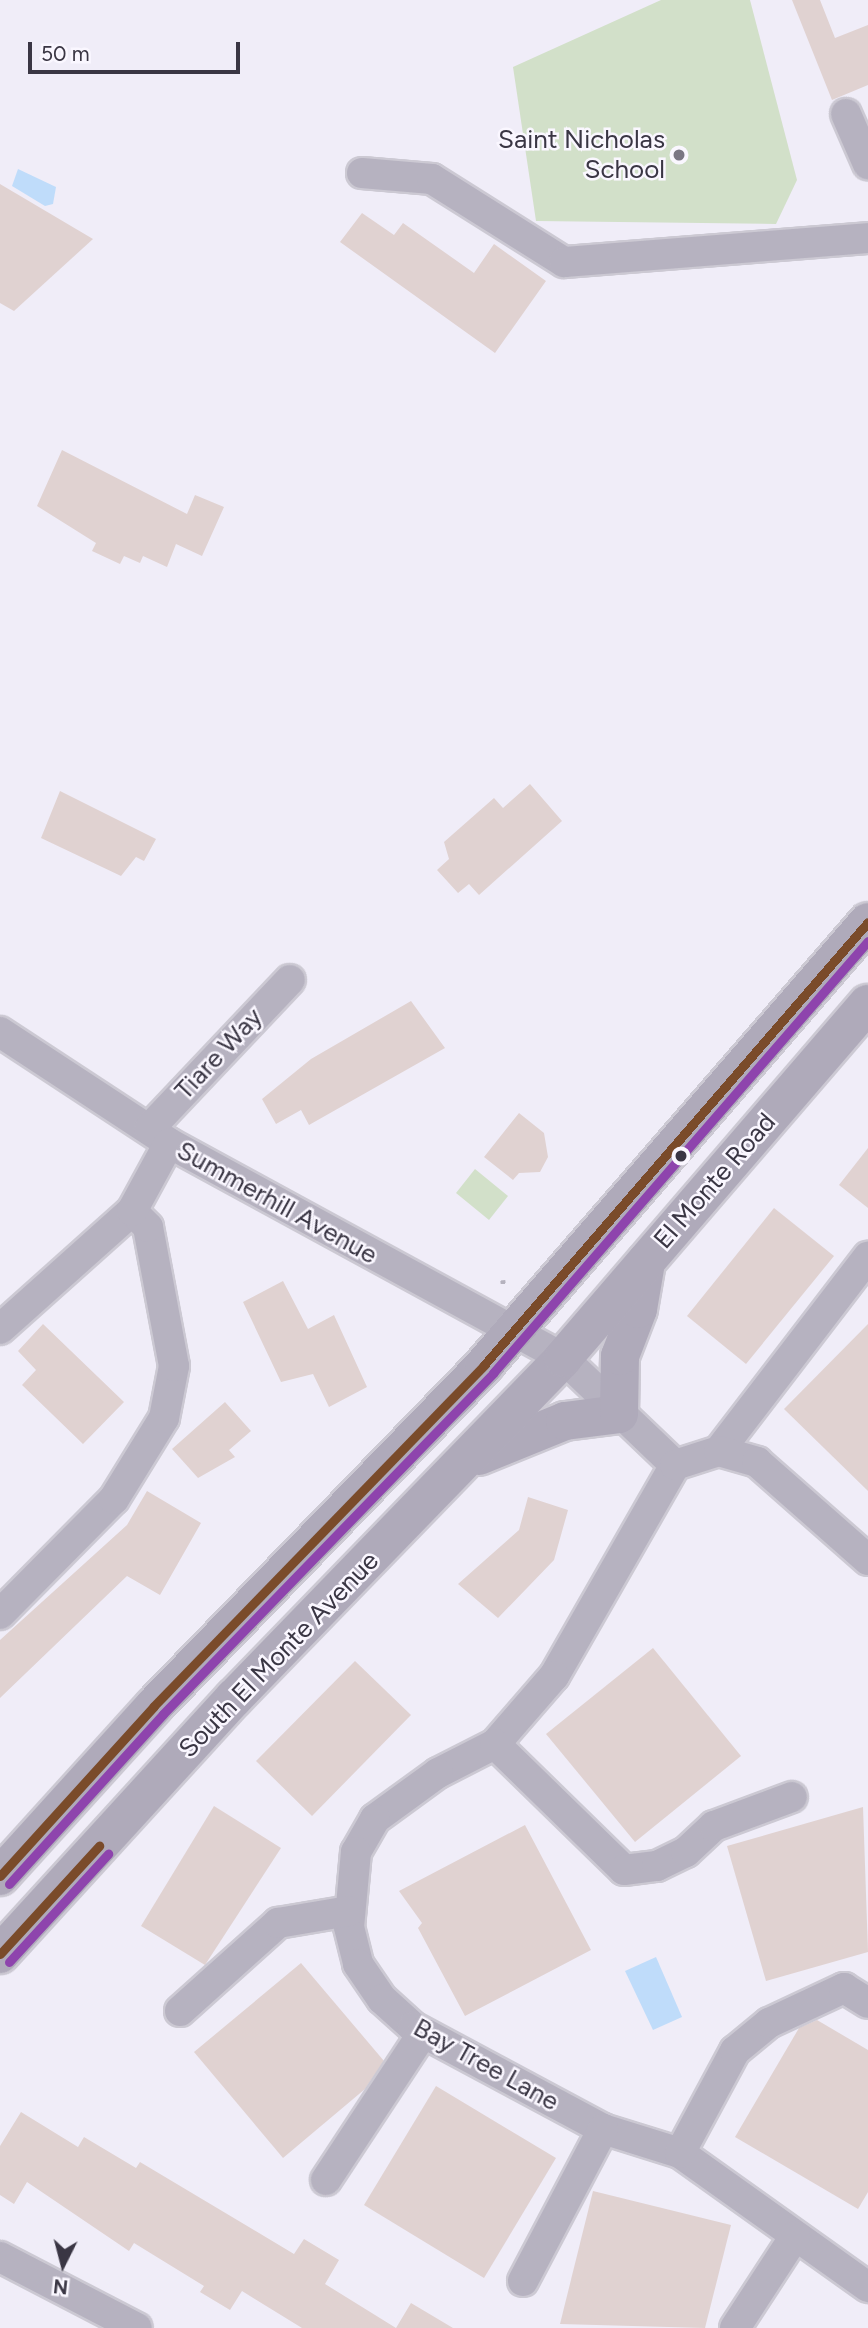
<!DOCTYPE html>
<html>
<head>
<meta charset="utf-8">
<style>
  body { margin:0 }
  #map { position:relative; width:868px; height:2328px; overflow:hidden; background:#f0edf8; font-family:Figtree,sans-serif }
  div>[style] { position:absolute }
  .green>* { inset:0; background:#d2e0c9 }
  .water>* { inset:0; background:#bfdcfa }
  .building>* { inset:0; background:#e0d2d1 }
  .path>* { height:4.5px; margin-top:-2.25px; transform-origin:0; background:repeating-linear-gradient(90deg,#b5b2be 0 3.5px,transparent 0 8.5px) }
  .roads { filter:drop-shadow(2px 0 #ccc9d3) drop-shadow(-2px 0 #ccc9d3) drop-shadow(0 2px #ccc9d3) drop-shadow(0 -2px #ccc9d3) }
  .minor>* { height:30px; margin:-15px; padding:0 15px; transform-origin:15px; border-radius:15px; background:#b6b2c0 }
  .major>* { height:38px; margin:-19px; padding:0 19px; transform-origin:19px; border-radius:19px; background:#afaaba }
  .bus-1>* { height:9px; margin:-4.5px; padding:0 4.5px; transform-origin:4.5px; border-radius:4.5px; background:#7a4b2a }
  .bus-2>* { height:9px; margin:-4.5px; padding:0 4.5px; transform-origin:4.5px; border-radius:4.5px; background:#8e44ad }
  .dots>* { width:19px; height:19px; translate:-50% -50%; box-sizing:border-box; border:4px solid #faf7ff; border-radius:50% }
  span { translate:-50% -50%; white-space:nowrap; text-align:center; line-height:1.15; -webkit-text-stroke:5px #faf7ff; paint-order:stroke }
  .poi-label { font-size:26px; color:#3a3644 }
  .right { translate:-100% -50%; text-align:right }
  .street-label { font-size:26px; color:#3a3644 }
  .north { position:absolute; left:28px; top:2230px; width:70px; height:70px; -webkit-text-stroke:5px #faf7ff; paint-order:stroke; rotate:186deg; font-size:19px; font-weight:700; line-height:28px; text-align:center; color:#3a3644 }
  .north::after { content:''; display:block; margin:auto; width:24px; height:32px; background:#3a3644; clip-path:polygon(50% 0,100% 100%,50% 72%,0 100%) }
  .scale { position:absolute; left:28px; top:42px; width:212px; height:32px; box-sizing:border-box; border:4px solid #3a3644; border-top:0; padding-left:9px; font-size:21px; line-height:24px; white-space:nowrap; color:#3a3644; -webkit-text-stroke:5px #faf7ff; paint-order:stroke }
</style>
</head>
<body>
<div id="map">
  <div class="green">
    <i style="clip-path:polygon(661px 0,750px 0,797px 180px,776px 224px,536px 221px,513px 67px)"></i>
    <i style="clip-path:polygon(475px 1169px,508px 1196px,489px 1220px,456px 1193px)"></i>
  </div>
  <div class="water">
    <i style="clip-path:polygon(18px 169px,56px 187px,53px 204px,45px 206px,12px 186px)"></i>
    <i style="clip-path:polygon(656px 1957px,682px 2017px,653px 2030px,625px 1971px)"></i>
  </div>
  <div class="building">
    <i style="clip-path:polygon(792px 0,820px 0,835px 38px,868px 25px,868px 85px,832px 100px)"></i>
    <i style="clip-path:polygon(0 184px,93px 239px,14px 311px,0 303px)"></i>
    <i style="clip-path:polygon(362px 213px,394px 235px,403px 223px,474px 273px,494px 244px,546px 281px,495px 353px,340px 242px)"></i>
    <i style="clip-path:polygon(62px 450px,187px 514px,195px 495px,224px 507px,202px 556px,176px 544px,167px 567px,143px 556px,140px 563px,124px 556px,120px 564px,92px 551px,96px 543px,37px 506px)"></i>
    <i style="clip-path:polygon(530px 784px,562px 821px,479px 895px,469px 884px,458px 893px,437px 870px,449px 859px,444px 842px,494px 798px,503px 808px)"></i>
    <i style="clip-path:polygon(60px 791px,156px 839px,144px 861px,136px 857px,121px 876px,41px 838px)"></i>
    <i style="clip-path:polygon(411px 1001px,445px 1048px,309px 1125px,301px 1110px,276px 1124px,262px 1099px,311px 1059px)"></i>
    <i style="clip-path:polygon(519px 1113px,544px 1133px,548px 1157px,540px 1172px,519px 1173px,513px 1180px,484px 1157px)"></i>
    <i style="clip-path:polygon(868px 1148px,868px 1208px,839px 1185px)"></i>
    <i style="clip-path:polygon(774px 1208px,834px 1256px,746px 1364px,687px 1316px)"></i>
    <i style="clip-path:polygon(283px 1281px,308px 1329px,334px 1315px,367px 1387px,329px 1407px,313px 1374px,281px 1382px,243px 1302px)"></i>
    <i style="clip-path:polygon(43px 1324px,124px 1402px,83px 1444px,22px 1385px,36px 1370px,18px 1351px)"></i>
    <i style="clip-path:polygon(868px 1324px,868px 1491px,784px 1409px)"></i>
    <i style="clip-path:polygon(225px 1402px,251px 1431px,229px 1450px,235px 1457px,198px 1478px,172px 1449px)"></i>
    <i style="clip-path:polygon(147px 1491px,201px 1523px,160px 1595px,127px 1576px,0 1698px,0 1640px,127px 1525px)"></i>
    <i style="clip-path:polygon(528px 1497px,568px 1510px,554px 1560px,498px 1618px,458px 1584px,519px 1530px)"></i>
    <i style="clip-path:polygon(653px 1648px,741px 1756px,635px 1842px,546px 1734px)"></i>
    <i style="clip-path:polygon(355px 1661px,411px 1715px,312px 1816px,256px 1761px)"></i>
    <i style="clip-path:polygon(214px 1806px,281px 1848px,205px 1965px,141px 1926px)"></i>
    <i style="clip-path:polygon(863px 1807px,868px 1952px,766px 1981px,727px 1846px)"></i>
    <i style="clip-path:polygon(525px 1825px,591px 1950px,465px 2016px,418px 1928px,422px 1923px,399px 1891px)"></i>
    <i style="clip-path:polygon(301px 1963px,384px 2061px,365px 2089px,283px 2158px,194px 2052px)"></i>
    <i style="clip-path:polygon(817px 2020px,868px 2050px,868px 2192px,858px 2209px,735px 2137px,799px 2028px)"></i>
    <i style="clip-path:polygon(436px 2086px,556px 2158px,484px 2278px,364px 2205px)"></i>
    <i style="clip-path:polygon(21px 2112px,78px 2147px,84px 2137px,136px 2168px,140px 2162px,294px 2254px,304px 2239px,339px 2260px,325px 2284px,396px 2328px,411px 2303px,453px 2328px,302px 2328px,242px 2291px,230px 2310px,200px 2292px,204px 2286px,134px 2243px,129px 2251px,27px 2182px,14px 2204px,0 2195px,0 2146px)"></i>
    <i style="clip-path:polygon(593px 2191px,731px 2225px,705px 2328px,560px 2324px)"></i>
  </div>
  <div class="path">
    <i style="left:503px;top:1280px;width:8px;rotate:83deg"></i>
  </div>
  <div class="roads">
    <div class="minor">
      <i style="left:846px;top:114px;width:55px;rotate:66.3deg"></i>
      <i style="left:362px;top:173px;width:70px;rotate:4.9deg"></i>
      <i style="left:432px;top:179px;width:156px;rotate:32.2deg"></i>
      <i style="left:564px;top:262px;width:305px;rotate:-4.5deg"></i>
      <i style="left:0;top:1032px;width:202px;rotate:33.3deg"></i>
      <i style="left:169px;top:1143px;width:449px;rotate:28.6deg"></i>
      <i style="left:563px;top:1358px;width:155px;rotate:43.7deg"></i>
      <i style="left:149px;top:1129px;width:205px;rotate:-46.6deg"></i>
      <i style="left:0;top:1329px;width:177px;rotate:-41.8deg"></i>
      <i style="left:719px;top:1451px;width:245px;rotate:-52.5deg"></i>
      <i style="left:675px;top:1465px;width:243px;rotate:119.8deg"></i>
      <i style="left:554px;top:1676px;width:90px;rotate:130.9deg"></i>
      <i style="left:495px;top:1744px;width:64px;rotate:153deg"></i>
      <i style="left:438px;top:1773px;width:78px;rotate:143.9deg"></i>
      <i style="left:375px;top:1819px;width:38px;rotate:120deg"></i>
      <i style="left:356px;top:1852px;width:75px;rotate:95.3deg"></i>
      <i style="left:349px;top:1927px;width:38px;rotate:76deg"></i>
      <i style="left:358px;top:1964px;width:42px;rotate:55.6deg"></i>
      <i style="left:382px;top:1999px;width:42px;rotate:42.1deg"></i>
      <i style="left:413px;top:2027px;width:216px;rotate:28.2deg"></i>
      <i style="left:603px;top:2129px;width:81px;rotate:17.3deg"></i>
      <i style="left:680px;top:2153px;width:231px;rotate:35.5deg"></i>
      <i style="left:675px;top:1465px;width:46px;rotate:-17.7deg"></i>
      <i style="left:719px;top:1451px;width:40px;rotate:16deg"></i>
      <i style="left:757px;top:1462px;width:148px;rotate:41.4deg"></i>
      <i style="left:0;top:1614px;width:162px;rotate:-45.3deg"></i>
      <i style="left:114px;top:1499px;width:95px;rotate:-58.3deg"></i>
      <i style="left:164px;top:1418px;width:53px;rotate:-79.1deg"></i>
      <i style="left:174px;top:1366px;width:141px;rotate:-100.6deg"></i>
      <i style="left:148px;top:1227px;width:23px;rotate:-135deg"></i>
      <i style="left:132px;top:1211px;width:77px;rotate:-61.4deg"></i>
      <i style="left:495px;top:1744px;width:180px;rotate:44.3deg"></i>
      <i style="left:624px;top:1870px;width:33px;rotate:-7deg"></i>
      <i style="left:657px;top:1866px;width:32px;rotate:-26deg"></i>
      <i style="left:686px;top:1852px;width:38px;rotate:-43deg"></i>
      <i style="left:714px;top:1826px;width:83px;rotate:-20.4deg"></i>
      <i style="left:180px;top:2011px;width:132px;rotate:-41.9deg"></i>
      <i style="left:278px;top:1923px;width:72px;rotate:-9.6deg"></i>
      <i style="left:680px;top:2153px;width:116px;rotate:-61.7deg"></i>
      <i style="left:735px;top:2051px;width:44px;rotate:-39.5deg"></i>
      <i style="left:769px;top:2023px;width:83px;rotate:-25deg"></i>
      <i style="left:844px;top:1988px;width:28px;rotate:32deg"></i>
      <i style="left:326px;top:2180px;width:176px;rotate:-56.6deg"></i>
      <i style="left:0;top:2257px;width:154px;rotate:27.4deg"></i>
      <i style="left:523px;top:2281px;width:172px;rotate:-62.2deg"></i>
      <i style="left:735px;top:2328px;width:110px;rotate:-56.9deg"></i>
    </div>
    <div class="major">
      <i style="left:479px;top:1456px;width:93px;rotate:-22.1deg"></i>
      <i style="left:565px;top:1421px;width:54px;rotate:-7.4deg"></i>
      <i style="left:619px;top:1414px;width:58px;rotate:-89deg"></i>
      <i style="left:620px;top:1356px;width:50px;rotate:-69deg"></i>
      <i style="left:638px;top:1309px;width:48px;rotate:-80.3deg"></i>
      <i style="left:0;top:1876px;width:229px;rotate:-47.8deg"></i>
      <i style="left:154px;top:1706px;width:475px;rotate:-45.9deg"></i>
      <i style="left:484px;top:1365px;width:586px;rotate:-49.08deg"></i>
      <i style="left:0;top:1954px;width:347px;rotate:-47.6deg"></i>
      <i style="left:234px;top:1698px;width:473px;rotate:-45.9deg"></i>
      <i style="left:563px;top:1358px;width:467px;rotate:-49.3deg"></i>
    </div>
  </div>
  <div class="bus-1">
    <i style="left:0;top:1876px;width:229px;rotate:-47.8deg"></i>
    <i style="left:154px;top:1706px;width:475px;rotate:-45.9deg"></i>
    <i style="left:484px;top:1365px;width:586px;rotate:-49.08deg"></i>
    <i style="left:0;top:1954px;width:147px;rotate:-47.5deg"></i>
  </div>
  <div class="bus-2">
    <i style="left:9px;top:1884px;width:229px;rotate:-47.8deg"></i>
    <i style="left:163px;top:1714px;width:475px;rotate:-45.9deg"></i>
    <i style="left:493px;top:1373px;width:572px;rotate:-49.04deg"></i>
    <i style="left:9px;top:1962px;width:147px;rotate:-47.5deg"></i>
  </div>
  <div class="dots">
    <i style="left:679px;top:155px;background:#7a7683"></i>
    <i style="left:681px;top:1156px;background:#3a3644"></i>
  </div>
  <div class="poi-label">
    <span class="right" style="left:665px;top:155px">Saint Nicholas<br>School</span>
  </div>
  <div class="street-label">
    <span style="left:219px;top:1054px;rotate:-47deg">Tiare Way</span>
    <span style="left:715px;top:1181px;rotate:-49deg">El Monte Road</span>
    <span style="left:277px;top:1203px;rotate:29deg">Summerhill Avenue</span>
    <span style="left:279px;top:1655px;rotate:-46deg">South El Monte Avenue</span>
    <span style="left:486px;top:2065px;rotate:29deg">Bay Tree Lane</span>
  </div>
  <div class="north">N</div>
  <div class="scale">50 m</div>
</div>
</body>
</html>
